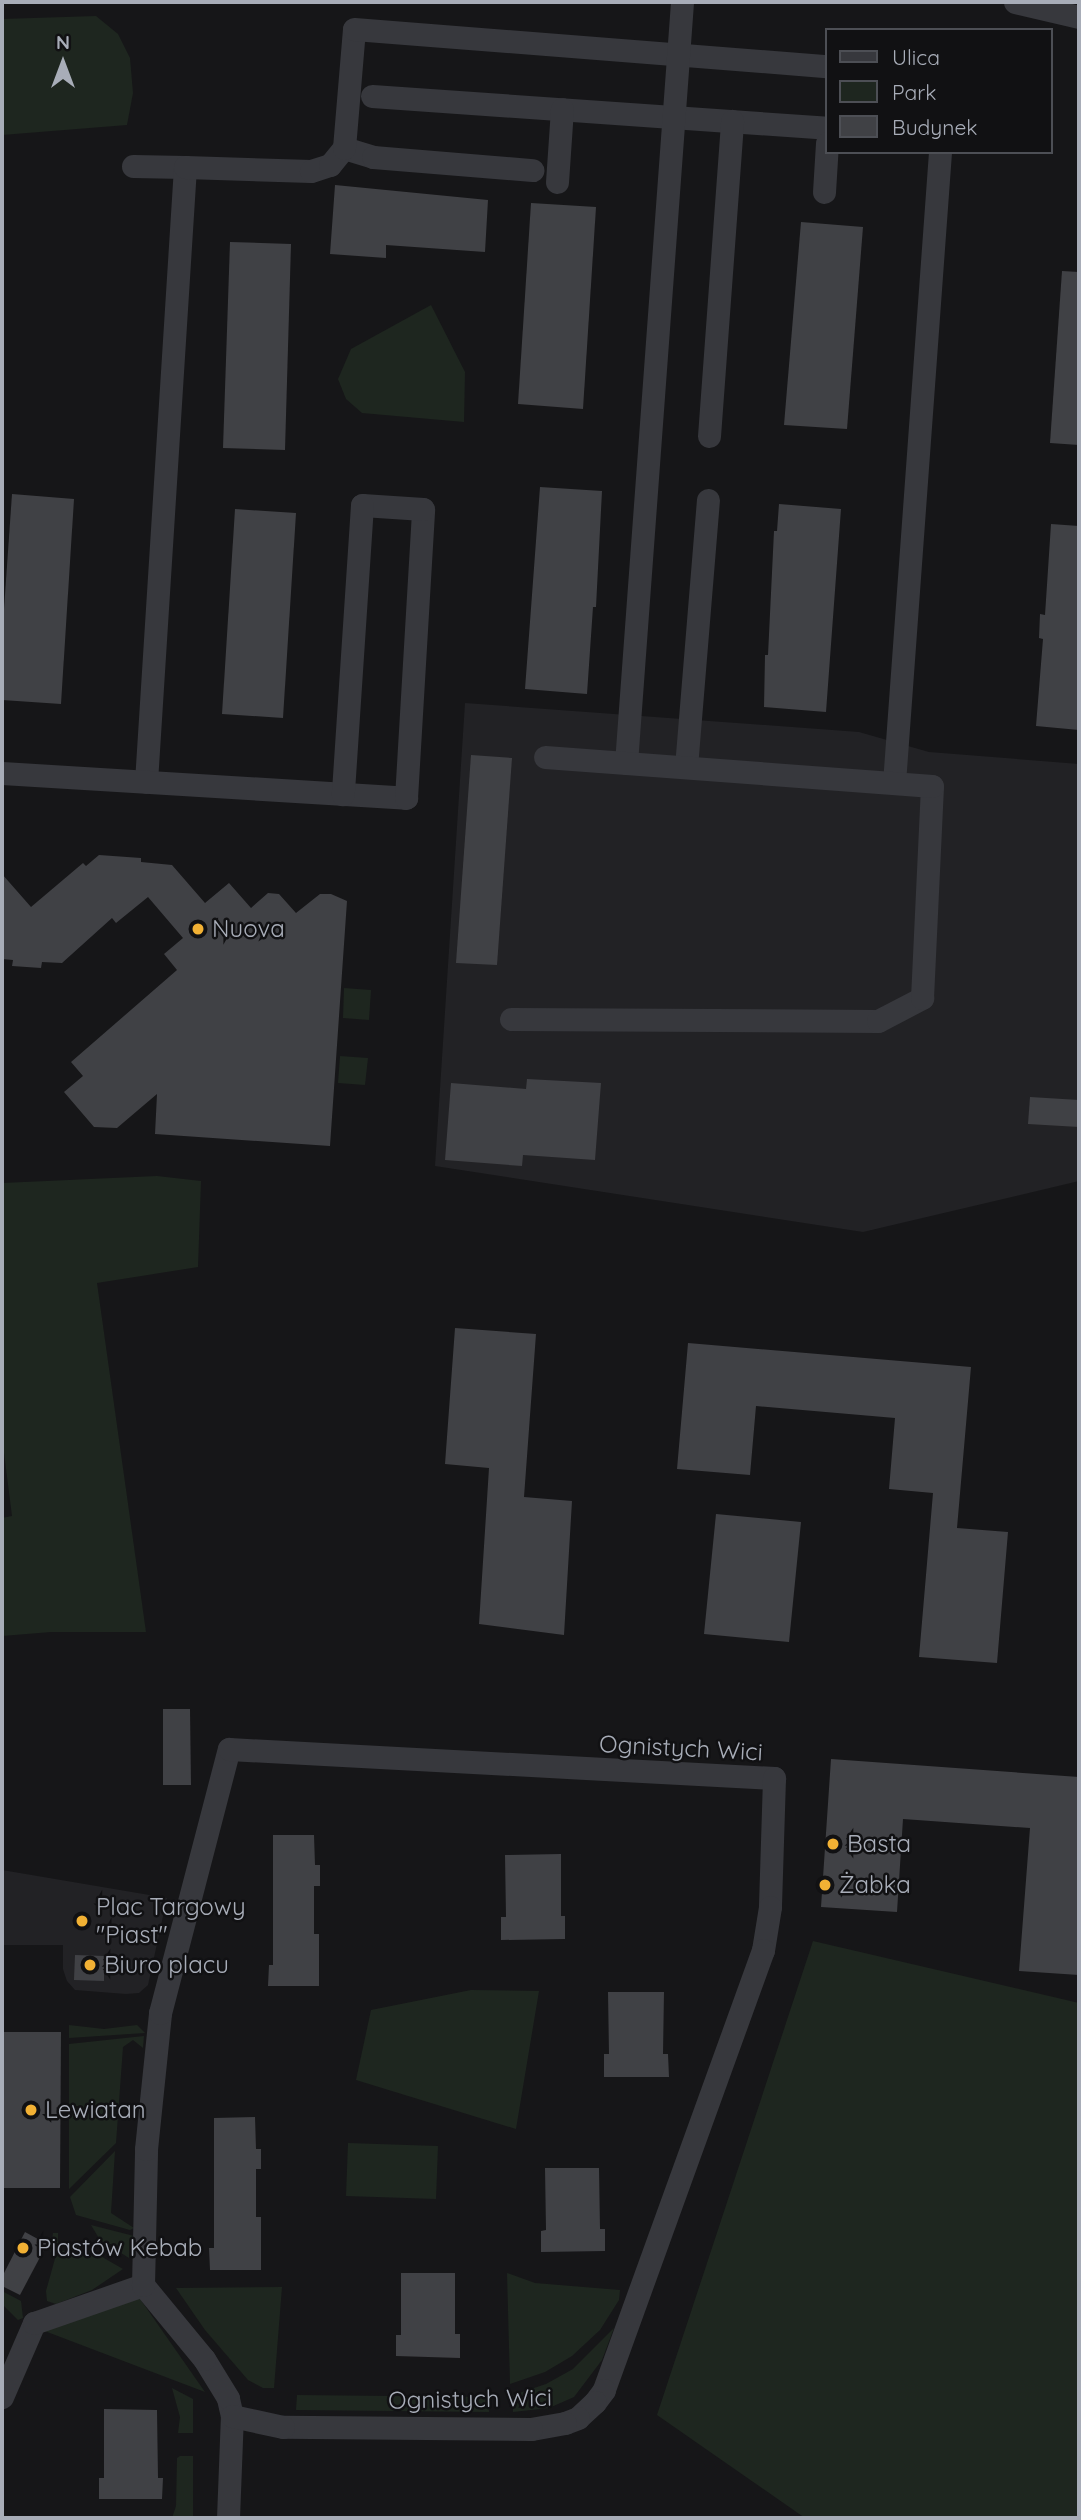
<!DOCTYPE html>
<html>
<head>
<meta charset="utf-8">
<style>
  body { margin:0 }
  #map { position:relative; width:1081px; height:2520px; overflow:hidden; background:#161618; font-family:Quicksand,sans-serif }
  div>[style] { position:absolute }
  .built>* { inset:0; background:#222225 }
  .green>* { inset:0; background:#1e261f }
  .building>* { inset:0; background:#404145 }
  .street>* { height:23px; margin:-11.5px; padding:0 11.5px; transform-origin:11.5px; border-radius:11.5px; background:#37383d }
  .dots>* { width:19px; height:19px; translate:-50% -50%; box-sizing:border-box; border:4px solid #111113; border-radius:50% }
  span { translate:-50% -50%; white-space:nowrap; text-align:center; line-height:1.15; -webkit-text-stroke:5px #111113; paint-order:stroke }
  .poi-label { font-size:24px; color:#a8adb8 }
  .left { translate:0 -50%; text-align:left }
  .street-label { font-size:24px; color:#a8adb8 }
  .frame { position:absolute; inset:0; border:4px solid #a8adb8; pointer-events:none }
  .legend { position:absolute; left:825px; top:28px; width:228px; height:126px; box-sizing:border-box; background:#111113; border:2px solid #4d4f55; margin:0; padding:9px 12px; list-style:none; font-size:21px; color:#a8adb8 }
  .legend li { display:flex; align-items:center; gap:14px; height:35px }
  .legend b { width:35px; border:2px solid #4d4f55 }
  .north { position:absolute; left:28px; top:28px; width:70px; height:70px; -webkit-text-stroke:5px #111113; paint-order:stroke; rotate:0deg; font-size:19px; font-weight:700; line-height:28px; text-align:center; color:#a8adb8 }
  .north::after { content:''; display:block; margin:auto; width:24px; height:32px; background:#a8adb8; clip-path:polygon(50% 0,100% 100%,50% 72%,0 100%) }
</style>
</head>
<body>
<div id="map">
  <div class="built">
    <i style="clip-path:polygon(465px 703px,859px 732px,929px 752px,1079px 764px,1079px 1181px,863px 1232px,435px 1166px)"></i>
    <i style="clip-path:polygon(2px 1870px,167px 1898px,148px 1985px,139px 1993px,126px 1994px,75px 1990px,67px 1981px,63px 1969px,63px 1945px,2px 1945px)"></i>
  </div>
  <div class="green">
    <i style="clip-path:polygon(96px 16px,118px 34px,130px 58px,133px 93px,127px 125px,2px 135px,2px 19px)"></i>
    <i style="clip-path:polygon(431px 305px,465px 372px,464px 422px,362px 413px,346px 399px,338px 379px,351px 349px)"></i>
    <i style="clip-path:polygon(344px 988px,371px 990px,369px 1020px,343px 1018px)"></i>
    <i style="clip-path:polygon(340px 1056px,368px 1058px,365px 1085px,338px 1083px)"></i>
    <i style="clip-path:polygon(157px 1176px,201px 1181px,198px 1267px,97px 1283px,146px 1632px,51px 1632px,2px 1636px,2px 1518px,12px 1516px,2px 1437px,2px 1183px)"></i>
    <i style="clip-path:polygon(813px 1941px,1079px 2003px,1079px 2518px,805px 2518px,657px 2415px)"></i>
    <i style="clip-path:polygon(471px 1990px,539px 1991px,516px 2129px,356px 2080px,371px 2010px)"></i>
    <i style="clip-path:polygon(69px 2025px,104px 2029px,137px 2025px,145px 2033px,69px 2038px)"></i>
    <i style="clip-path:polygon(144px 2036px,143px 2048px,133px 2040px,123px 2047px,116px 2143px,69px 2189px,69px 2044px)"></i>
    <i style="clip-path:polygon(348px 2143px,438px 2146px,436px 2199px,346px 2196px)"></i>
    <i style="clip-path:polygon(115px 2151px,111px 2213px,134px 2228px,130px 2230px,76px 2215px,70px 2197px)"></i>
    <i style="clip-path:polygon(91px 2225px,134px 2236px,129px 2258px,100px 2240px)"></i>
    <i style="clip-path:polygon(53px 2233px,58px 2233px,58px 2251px,90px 2250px,123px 2269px,92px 2290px,56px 2304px,47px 2301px,46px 2291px,56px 2255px,50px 2252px)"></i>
    <i style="clip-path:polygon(507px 2273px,535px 2283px,620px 2290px,619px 2300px,600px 2330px,572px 2356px,545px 2372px,510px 2384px)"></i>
    <i style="clip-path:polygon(282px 2287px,274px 2388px,263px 2388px,248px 2380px,205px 2330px,176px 2288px)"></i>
    <i style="clip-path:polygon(2px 2291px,21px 2301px,23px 2318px,18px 2320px,2px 2304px)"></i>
    <i style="clip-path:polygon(138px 2296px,205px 2392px,42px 2330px)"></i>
    <i style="clip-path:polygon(614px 2328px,602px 2360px,574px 2397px,549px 2408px,513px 2412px,513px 2395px,546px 2384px,573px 2369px)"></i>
    <i style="clip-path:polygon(172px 2388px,193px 2399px,193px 2433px,178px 2433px,180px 2417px)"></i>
    <i style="clip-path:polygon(297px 2395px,488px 2397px,489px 2412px,296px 2410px)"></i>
    <i style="clip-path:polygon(180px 2456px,193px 2456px,193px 2518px,172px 2518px,176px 2506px,177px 2458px)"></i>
  </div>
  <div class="building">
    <i style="clip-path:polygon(335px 185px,488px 200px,485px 252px,386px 245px,386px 258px,330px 254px)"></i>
    <i style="clip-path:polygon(531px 203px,596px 207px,583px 409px,518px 404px)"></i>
    <i style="clip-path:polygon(801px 222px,863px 227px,847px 429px,784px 425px)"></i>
    <i style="clip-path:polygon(230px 242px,291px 244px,285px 450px,223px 448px)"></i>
    <i style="clip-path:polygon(1062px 271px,1079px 272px,1079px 445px,1050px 443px)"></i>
    <i style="clip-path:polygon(540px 487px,602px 491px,596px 607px,593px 607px,587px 694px,525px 689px)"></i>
    <i style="clip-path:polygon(12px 494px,74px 499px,61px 704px,2px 700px,4px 609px)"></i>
    <i style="clip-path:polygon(779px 504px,841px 509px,826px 712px,764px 707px,765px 655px,768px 655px,774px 531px,777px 531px)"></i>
    <i style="clip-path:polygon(235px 509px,296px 513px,283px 718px,222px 714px)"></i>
    <i style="clip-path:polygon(1051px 524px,1079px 526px,1079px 730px,1036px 726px,1043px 639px,1039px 638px,1040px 614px,1045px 615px)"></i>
    <i style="clip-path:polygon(471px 755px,512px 758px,497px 965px,456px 963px)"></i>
    <i style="clip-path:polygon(99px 855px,141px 858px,141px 862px,172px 865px,205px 903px,229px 883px,251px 908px,268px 893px,279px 894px,296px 913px,320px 894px,331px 894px,347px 901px,330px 1146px,155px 1134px,157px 1094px,117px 1128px,94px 1127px,64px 1092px,83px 1076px,71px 1062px,177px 970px,164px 954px,183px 938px,148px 897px,116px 923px,112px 918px,62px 963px,42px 962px,41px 968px,12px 966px,13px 960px,2px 959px,2px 874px,31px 907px,83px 863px,86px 866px)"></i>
    <i style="clip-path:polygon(527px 1079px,601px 1083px,595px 1160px,523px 1155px,522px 1166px,445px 1160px,451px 1083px,526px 1089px)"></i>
    <i style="clip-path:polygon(1030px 1097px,1079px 1100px,1079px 1127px,1028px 1124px)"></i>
    <i style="clip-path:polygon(455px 1328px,536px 1334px,524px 1497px,572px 1501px,564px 1635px,479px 1624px,489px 1468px,445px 1464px)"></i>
    <i style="clip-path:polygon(688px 1343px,971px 1367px,957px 1528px,1008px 1532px,997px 1663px,919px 1657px,933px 1493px,889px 1489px,895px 1418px,756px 1406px,750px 1475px,677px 1469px)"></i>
    <i style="clip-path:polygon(716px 1514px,801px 1522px,789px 1642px,704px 1634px)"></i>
    <i style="clip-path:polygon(163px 1709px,190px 1709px,191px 1785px,163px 1785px)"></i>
    <i style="clip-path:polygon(831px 1759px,1079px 1777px,1079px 1975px,1019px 1971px,1030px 1828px,903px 1819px,897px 1912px,821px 1907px)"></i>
    <i style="clip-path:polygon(273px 1835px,314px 1835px,315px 1865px,320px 1865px,320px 1886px,314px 1886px,314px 1934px,319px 1934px,319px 1986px,268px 1986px,269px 1965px,273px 1965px)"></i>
    <i style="clip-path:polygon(561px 1854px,561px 1916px,565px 1916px,565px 1939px,501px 1940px,501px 1917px,506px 1917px,505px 1855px)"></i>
    <i style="clip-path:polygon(75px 1955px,104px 1956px,104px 1981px,74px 1980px)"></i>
    <i style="clip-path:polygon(608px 1992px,664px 1992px,663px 2054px,668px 2054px,669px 2077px,604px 2077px,604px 2054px,609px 2054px)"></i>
    <i style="clip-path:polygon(2px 2032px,61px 2032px,60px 2188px,2px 2188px)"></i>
    <i style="clip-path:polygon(255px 2117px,256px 2149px,261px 2149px,261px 2169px,256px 2169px,256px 2217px,261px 2217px,261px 2270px,210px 2270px,209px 2248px,214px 2248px,214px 2118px)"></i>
    <i style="clip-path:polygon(545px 2168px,599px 2168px,600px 2229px,605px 2229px,605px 2251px,541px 2252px,541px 2231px,546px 2230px)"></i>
    <i style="clip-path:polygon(25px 2232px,47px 2244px,20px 2295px,2px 2286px,2px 2277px)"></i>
    <i style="clip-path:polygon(401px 2273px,455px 2273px,455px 2334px,460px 2334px,460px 2358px,396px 2356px,396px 2335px,401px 2335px)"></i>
    <i style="clip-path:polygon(104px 2409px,157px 2410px,158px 2478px,163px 2478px,162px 2499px,99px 2499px,99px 2478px,104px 2478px)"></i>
  </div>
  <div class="street">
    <i style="left:1015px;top:2px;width:66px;rotate:13.2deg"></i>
    <i style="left:372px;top:96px;width:456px;rotate:4deg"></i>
    <i style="left:344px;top:148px;width:30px;rotate:17deg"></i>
    <i style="left:373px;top:157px;width:160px;rotate:4.7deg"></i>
    <i style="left:133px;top:166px;width:52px;rotate:1.1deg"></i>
    <i style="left:185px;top:167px;width:616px;rotate:93.63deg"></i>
    <i style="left:185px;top:167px;width:126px;rotate:1.8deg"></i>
    <i style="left:311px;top:171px;width:20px;rotate:-18deg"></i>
    <i style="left:330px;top:165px;width:22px;rotate:-51deg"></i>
    <i style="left:344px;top:148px;width:119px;rotate:-85.2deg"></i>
    <i style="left:354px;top:29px;width:474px;rotate:4.5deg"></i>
    <i style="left:557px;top:182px;width:73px;rotate:-86.1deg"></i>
    <i style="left:824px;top:192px;width:49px;rotate:-86.5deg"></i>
    <i style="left:709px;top:436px;width:316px;rotate:-85.8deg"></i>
    <i style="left:626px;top:763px;width:763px;rotate:-85.79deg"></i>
    <i style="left:686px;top:767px;width:268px;rotate:-85.3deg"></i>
    <i style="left:2px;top:773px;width:405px;rotate:3.5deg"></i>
    <i style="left:406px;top:798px;width:289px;rotate:-86.6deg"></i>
    <i style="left:423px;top:509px;width:61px;rotate:-176.2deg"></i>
    <i style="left:362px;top:505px;width:290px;rotate:93.8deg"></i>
    <i style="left:894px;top:783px;width:633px;rotate:-85.83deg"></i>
    <i style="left:511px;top:1019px;width:367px;rotate:0.3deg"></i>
    <i style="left:878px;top:1021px;width:50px;rotate:-27.6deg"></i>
    <i style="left:922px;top:998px;width:212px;rotate:-87.3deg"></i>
    <i style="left:932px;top:786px;width:388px;rotate:-175.7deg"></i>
    <i style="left:2px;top:2397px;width:81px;rotate:-66.6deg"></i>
    <i style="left:34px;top:2323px;width:115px;rotate:-19.2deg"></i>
    <i style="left:228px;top:2518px;width:102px;rotate:-87.8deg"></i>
    <i style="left:232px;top:2416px;width:18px;rotate:-103deg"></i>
    <i style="left:228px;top:2398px;width:46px;rotate:-121.6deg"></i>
    <i style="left:204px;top:2359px;width:96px;rotate:-129.5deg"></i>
    <i style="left:143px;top:2285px;width:136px;rotate:-88.7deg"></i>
    <i style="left:146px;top:2149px;width:137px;rotate:-84.1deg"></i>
    <i style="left:160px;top:2013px;width:273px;rotate:-75.4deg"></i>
    <i style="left:229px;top:1749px;width:546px;rotate:3.05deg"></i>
    <i style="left:774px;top:1778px;width:129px;rotate:91.8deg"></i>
    <i style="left:770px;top:1907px;width:44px;rotate:99.2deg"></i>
    <i style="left:763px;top:1950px;width:468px;rotate:109.9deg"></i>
    <i style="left:604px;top:2390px;width:15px;rotate:127deg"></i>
    <i style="left:595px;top:2402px;width:23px;rotate:137deg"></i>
    <i style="left:578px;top:2418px;width:14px;rotate:159deg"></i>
    <i style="left:565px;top:2423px;width:35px;rotate:170deg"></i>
    <i style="left:531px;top:2429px;width:248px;rotate:-179.5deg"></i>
    <i style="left:283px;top:2427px;width:52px;rotate:-167.8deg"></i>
  </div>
  <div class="dots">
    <i style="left:198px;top:929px;background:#f2b134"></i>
    <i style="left:833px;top:1844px;background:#f2b134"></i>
    <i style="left:825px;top:1885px;background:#f2b134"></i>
    <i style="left:82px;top:1921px;background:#f2b134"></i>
    <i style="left:90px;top:1965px;background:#f2b134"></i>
    <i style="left:31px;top:2110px;background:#f2b134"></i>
    <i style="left:23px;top:2248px;background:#f2b134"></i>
  </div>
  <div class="poi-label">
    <span class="left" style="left:212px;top:929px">Nuova</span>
    <span class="left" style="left:847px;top:1844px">Basta</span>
    <span class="left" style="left:839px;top:1885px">Żabka</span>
    <span class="left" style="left:96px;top:1921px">Plac Targowy<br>"Piast"</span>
    <span class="left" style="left:104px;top:1965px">Biuro placu</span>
    <span class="left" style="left:45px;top:2110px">Lewiatan</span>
    <span class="left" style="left:37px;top:2248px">Piastów Kebab</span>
  </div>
  <div class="street-label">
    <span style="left:681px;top:1748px;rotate:3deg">Ognistych Wici</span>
    <span style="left:470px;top:2399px;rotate:-1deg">Ognistych Wici</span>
  </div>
  <div class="frame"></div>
  <ul class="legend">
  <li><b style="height:9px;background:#37383d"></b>Ulica</li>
  <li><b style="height:19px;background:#1e261f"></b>Park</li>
  <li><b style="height:19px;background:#404145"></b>Budynek</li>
  </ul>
  <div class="north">N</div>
</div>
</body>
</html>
